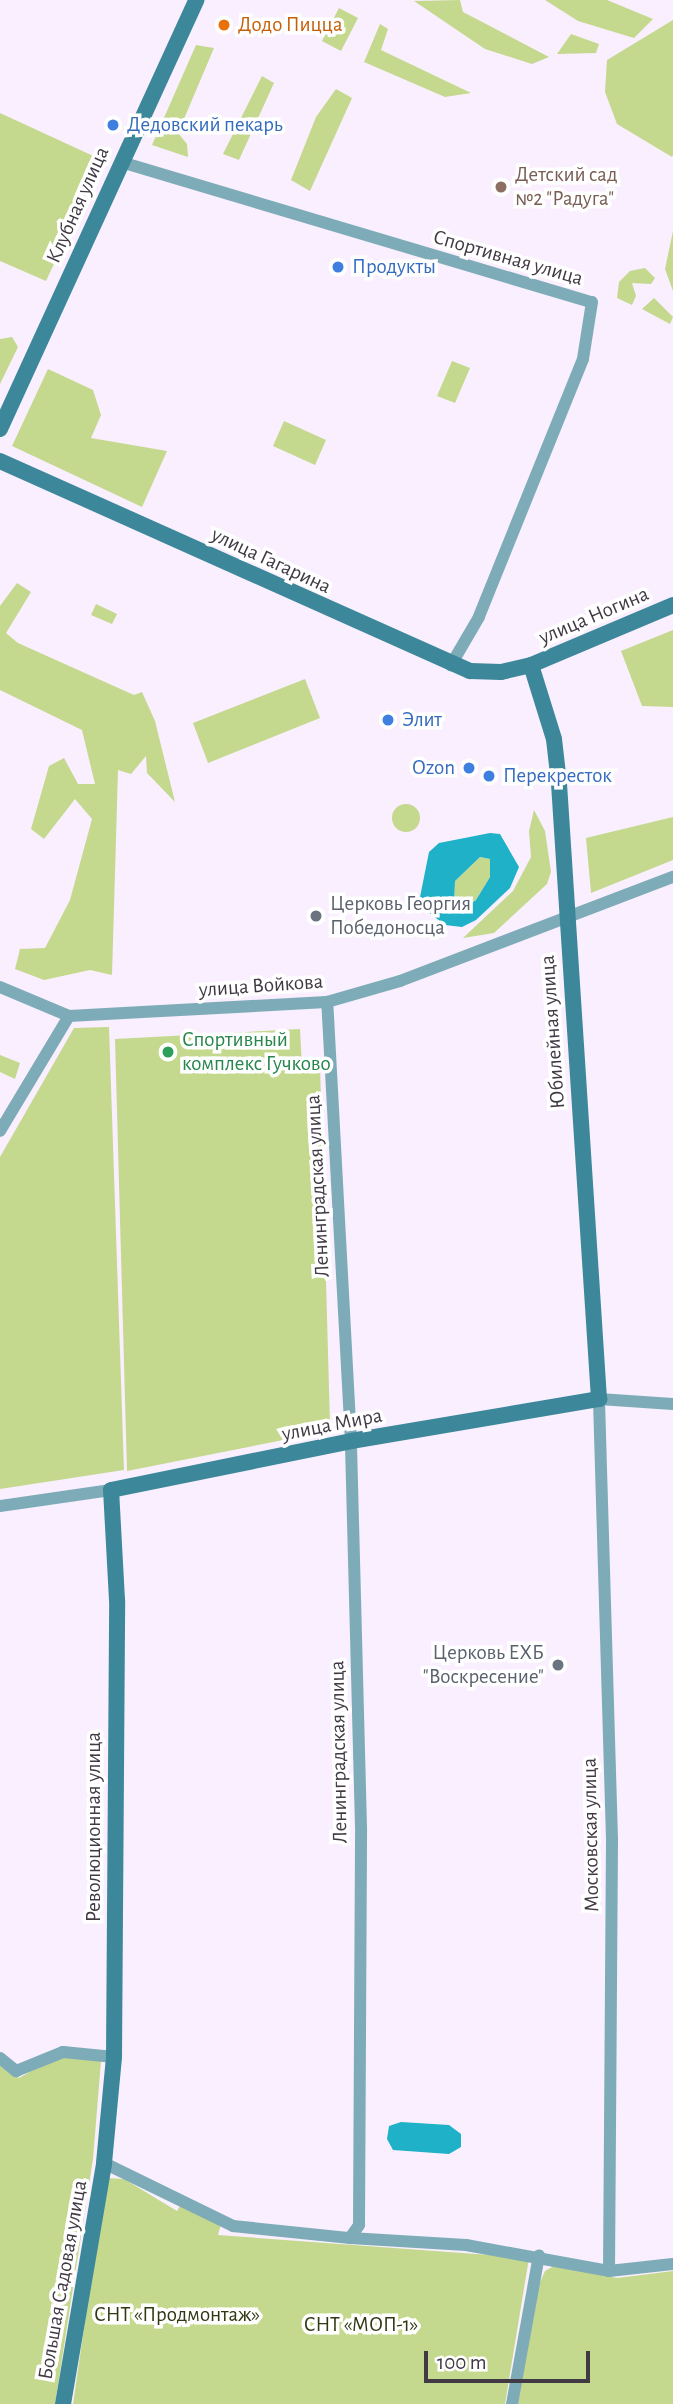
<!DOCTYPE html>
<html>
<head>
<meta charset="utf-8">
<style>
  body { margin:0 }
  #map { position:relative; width:673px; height:2404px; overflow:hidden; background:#faeffe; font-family:"Alegreya Sans",sans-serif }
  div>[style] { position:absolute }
  .green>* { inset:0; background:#c4d88e }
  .round { border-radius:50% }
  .water>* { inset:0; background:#1eb1c7 }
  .street>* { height:12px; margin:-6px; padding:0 6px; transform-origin:6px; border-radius:6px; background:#7dacb8 }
  .secondary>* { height:16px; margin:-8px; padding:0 8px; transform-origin:8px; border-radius:8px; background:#3c889a }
  .dots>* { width:19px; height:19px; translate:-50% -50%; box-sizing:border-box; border:4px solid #fff; border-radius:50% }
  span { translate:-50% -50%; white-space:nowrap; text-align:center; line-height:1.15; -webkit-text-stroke:7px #fff; paint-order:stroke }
  .food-label { font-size:21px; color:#c56008 }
  .left { translate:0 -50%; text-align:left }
  .shop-label { font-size:21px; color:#366cbe }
  .right { translate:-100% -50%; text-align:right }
  .education-label { font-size:21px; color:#785e54 }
  .street-label { font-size:21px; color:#413a44 }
  .worship-label { font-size:21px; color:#5b616d }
  .leisure-label { font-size:21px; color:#27864d }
  .park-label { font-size:21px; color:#303813 }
  .scale { position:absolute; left:424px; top:2351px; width:166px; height:32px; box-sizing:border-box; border:4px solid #413a44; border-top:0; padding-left:9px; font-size:21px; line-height:24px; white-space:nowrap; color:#413a44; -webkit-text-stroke:5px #fff; paint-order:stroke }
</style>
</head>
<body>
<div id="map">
  <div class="green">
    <i style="clip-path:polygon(460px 0,463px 12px,549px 57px,532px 64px,485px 49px,414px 1px)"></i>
    <i style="clip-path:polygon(545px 0,607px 0,653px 19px,634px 38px,578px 21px)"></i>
    <i style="clip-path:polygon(339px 8px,358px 18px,341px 51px,322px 41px)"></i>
    <i style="clip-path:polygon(673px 20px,673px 155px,672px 157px,617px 124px,605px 92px,607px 60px)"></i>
    <i style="clip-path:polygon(380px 24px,388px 29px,381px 50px,471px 93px,445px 97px,364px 62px)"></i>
    <i style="clip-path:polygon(571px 34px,599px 44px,596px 53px,557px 54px)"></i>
    <i style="clip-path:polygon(196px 45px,214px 48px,178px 133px,187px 144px,188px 157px,152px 145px)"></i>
    <i style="clip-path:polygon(262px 76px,274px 83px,239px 160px,223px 154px)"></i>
    <i style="clip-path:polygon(336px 89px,352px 98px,310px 191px,291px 180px,316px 117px)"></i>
    <i style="clip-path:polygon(0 113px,102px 160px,46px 281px,0 261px)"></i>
    <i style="clip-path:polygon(673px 231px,673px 291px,665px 269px)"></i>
    <i style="clip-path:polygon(645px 268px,655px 278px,651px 284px,632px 283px,636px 296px,632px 305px,617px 298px,619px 282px,630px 271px)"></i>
    <i style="clip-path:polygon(654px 298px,673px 317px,670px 324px,642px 309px)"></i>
    <i style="clip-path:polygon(12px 337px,18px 347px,0 384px,0 339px)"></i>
    <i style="clip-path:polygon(452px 361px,470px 368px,455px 403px,437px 396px)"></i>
    <i style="clip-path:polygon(48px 369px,93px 390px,101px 415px,91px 438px,167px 451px,142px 507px,12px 446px)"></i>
    <i style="clip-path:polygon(284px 421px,326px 440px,315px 465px,273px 446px)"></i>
    <i style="clip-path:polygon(17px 583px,31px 592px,6px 633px,18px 643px,134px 695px,142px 692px,155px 721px,175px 802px,147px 773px,146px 756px,131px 774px,118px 770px,112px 975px,90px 970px,44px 980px,15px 969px,20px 949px,45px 948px,70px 900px,92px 819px,75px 799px,44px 839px,31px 829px,49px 766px,64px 758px,78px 784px,95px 784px,82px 730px,0 690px,0 606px)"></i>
    <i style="clip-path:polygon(96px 604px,117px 614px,112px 624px,91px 615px)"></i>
    <i style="clip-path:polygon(673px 630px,673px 707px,642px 706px,621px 651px)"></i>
    <i style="clip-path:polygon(305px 679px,320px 718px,208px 763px,193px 723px)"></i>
    <i class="round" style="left:392px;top:804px;width:28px;height:28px"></i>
    <i style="clip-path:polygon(534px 810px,545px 831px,551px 872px,547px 884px,494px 933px,463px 938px,513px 891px,531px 857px,529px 831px)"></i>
    <i style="clip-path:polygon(673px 817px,673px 860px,591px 893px,586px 838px)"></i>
    <i style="clip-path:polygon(480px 857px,490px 859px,493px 866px,490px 877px,476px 900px,466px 907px,454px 904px,455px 881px)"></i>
    <i style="clip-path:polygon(109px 1027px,124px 1470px,0 1489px,0 1157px,74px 1028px)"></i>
    <i style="clip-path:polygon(300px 1029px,302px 1067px,320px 1066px,330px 1424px,319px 1433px,127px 1471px,115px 1039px)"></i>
    <i style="clip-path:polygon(0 1055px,20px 1063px,15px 1079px,0 1072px)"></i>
    <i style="clip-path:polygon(58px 2056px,101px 2061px,93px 2159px,55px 2404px,0 2404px,0 2063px,19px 2078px)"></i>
    <i style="clip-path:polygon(106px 2178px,124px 2179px,177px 2211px,181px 2204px,221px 2224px,218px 2235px,529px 2258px,505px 2404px,73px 2404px)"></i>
    <i style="clip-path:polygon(554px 2266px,617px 2278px,673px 2271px,673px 2404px,517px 2404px,538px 2287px,545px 2271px)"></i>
  </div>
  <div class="water">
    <i style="clip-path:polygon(evenodd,490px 833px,500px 834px,519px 867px,510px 888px,476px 920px,462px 927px,445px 925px,427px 911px,420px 897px,429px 852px,439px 843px,490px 833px,480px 857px,490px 859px,490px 877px,476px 900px,466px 907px,454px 904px,455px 881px,480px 857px)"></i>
    <i style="clip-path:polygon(401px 2122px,449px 2125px,461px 2134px,461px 2147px,449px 2154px,393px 2150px,387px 2139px,389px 2126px)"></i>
  </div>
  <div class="street">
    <i style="left:121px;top:162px;width:491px;rotate:16.6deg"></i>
    <i style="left:592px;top:302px;width:58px;rotate:99deg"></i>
    <i style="left:583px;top:359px;width:278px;rotate:112deg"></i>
    <i style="left:479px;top:617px;width:56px;rotate:120.3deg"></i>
    <i style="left:0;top:987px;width:75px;rotate:22.8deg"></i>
    <i style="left:69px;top:1016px;width:134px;rotate:121deg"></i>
    <i style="left:69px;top:1016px;width:258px;rotate:-3.1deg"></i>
    <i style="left:327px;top:1002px;width:76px;rotate:-16deg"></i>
    <i style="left:400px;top:981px;width:292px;rotate:-20.9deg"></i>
    <i style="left:0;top:1506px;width:112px;rotate:-8.2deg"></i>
    <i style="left:0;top:2058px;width:21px;rotate:39deg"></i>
    <i style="left:16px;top:2071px;width:51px;rotate:-22deg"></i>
    <i style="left:63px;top:2052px;width:51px;rotate:5.6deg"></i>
    <i style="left:104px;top:2163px;width:144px;rotate:26deg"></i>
    <i style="left:233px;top:2226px;width:118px;rotate:5.9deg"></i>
    <i style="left:350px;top:2238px;width:16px;rotate:-55deg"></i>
    <i style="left:359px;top:2225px;width:398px;rotate:-89.7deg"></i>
    <i style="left:361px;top:1827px;width:386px;rotate:-91.5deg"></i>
    <i style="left:351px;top:1441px;width:440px;rotate:-93.1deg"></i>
    <i style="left:350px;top:2238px;width:116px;rotate:3.5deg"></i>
    <i style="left:466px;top:2245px;width:145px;rotate:10.3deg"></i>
    <i style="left:609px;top:2271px;width:64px;rotate:-6.2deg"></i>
    <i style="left:609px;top:2271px;width:432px;rotate:-89.6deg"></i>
    <i style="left:612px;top:1839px;width:440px;rotate:-91.7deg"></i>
    <i style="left:599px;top:1399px;width:74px;rotate:3.9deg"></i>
    <i style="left:512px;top:2404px;width:151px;rotate:-79.7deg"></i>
  </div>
  <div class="secondary">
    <i style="left:0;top:429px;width:472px;rotate:-65.4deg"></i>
    <i style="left:0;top:461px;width:515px;rotate:24.08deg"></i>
    <i style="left:470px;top:671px;width:31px;rotate:2deg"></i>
    <i style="left:501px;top:672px;width:31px;rotate:-13deg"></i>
    <i style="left:531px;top:665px;width:154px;rotate:-22.9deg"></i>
    <i style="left:63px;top:2404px;width:244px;rotate:-80.3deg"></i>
    <i style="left:104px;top:2163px;width:106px;rotate:-84.6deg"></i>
    <i style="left:114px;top:2057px;width:457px;rotate:-89.6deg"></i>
    <i style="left:117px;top:1600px;width:110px;rotate:-93.1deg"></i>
    <i style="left:111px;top:1490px;width:245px;rotate:-11.5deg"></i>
    <i style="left:351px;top:1441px;width:252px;rotate:-9.6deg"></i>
    <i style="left:599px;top:1399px;width:617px;rotate:-93.72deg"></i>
    <i style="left:559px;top:783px;width:44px;rotate:-96.5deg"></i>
    <i style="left:554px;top:739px;width:77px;rotate:-107.3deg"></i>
  </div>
  <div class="dots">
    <i style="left:224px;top:25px;background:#e8710a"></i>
    <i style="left:113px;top:125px;background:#3f7fe0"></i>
    <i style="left:501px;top:187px;background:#8d6e63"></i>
    <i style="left:338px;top:267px;background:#3f7fe0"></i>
    <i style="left:388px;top:720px;background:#3f7fe0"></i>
    <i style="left:469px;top:768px;background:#3f7fe0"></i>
    <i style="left:489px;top:776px;background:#3f7fe0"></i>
    <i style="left:316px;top:916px;background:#6b7280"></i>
    <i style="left:168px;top:1052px;background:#2e9e5b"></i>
    <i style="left:558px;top:1665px;background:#6b7280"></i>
  </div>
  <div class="food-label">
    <span class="left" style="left:238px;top:25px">Додо Пицца</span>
  </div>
  <div class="shop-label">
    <span class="left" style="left:127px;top:125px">Дедовский пекарь</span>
    <span class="left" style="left:352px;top:267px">Продукты</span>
    <span class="left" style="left:402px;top:720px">Элит</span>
    <span class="right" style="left:455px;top:768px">Ozon</span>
    <span class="left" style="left:503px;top:776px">Перекресток</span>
  </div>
  <div class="education-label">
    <span class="left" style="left:515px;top:187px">Детский сад<br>№2 "Радуга"</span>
  </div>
  <div class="street-label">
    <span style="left:78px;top:205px;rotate:-66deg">Клубная улица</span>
    <span style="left:508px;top:258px;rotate:16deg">Спортивная улица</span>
    <span style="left:271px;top:561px;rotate:25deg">улица Гагарина</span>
    <span style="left:594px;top:616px;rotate:-23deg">улица Ногина</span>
    <span style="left:261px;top:986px;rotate:-4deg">улица Войкова</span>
    <span style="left:553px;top:1032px;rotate:-94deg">Юбилейная улица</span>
    <span style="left:318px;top:1186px;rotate:-93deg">Ленинградская улица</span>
    <span style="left:332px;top:1425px;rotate:-11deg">улица Мира</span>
    <span style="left:339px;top:1752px;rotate:-91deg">Ленинградская улица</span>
    <span style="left:94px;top:1827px;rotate:-90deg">Революционная улица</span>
    <span style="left:591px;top:1835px;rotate:-91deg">Московская улица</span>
    <span style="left:63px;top:2280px;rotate:-80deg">Большая Садовая улица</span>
  </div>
  <div class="worship-label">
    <span class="left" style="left:330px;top:916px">Церковь Георгия<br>Победоносца</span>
    <span class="right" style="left:544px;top:1665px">Церковь ЕХБ<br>"Воскресение"</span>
  </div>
  <div class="leisure-label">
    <span class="left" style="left:182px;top:1052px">Спортивный<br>комплекс Гучково</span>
  </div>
  <div class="park-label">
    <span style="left:177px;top:2315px">СНТ «Продмонтаж»</span>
    <span style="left:361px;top:2325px">СНТ «МОП-1»</span>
  </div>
  <div class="scale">100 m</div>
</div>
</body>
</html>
